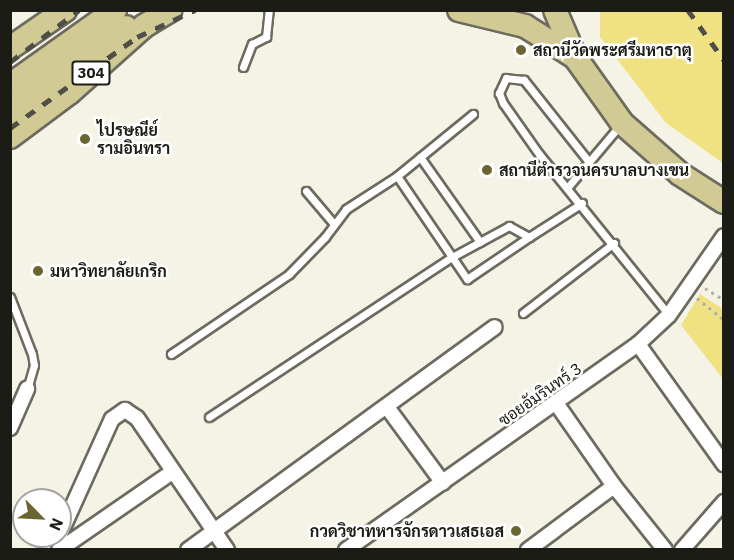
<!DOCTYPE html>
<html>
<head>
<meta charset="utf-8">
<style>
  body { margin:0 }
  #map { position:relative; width:734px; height:560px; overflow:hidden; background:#f4f3e5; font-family:"IBM Plex Sans",Sarabun,sans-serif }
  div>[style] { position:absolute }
  .green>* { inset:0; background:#f0e283 }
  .path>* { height:3px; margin-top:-1.5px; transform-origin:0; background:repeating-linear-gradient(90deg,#b2b1a6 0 3px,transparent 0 7.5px) }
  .roads { filter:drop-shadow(2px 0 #6d6b5f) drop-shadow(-2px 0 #6d6b5f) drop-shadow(0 2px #6d6b5f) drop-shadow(0 -2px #6d6b5f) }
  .lane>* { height:7px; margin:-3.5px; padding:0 3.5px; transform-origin:3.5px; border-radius:3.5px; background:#fff }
  .street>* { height:14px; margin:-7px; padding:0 7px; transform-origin:7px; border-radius:7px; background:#fff }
  .primary>* { height:22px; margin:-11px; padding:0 11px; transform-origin:11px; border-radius:11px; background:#d1ca94 }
  .rail>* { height:4.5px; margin-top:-2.25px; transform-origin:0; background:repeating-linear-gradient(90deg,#4f4f48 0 10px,transparent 0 20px) }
  .dots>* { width:16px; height:16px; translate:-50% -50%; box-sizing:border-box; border:3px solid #fff; border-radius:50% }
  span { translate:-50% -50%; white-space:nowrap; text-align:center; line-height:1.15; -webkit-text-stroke:5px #fff; paint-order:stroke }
  .shield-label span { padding:2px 4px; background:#fff; border:2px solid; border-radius:4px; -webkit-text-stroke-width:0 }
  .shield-label { font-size:15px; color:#1c1c17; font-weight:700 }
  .poi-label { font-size:16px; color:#1c1c17; font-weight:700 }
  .left { translate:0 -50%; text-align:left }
  .right { translate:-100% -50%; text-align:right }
  .street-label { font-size:16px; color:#1c1c17 }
  .frame { position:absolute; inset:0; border:12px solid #1c1c17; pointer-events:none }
  .north { position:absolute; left:12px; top:488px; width:60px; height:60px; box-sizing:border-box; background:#fff; border:2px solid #a4a4a2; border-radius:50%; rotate:114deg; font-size:16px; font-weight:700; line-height:24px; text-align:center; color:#1c1c17 }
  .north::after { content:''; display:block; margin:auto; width:21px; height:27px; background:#6c6531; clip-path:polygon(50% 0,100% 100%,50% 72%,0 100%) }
</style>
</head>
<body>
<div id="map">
  <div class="green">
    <i style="clip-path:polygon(600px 11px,723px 11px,723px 163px,666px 123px,600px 37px)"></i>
    <i style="clip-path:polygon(700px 294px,723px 309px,723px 379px,681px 325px)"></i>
  </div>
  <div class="path">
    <i style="left:705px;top:288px;width:22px;rotate:32deg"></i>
    <i style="left:697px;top:298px;width:35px;rotate:39deg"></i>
  </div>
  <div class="roads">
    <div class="lane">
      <i style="left:243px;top:67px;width:25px;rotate:-69deg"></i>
      <i style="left:252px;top:44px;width:16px;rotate:-27deg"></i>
      <i style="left:266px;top:37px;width:27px;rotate:-84deg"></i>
      <i style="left:420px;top:157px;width:104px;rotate:54.8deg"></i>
      <i style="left:589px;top:162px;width:105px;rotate:-128.4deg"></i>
      <i style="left:524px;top:80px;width:18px;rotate:-174deg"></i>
      <i style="left:506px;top:78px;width:17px;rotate:115deg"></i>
      <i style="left:499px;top:93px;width:11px;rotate:68deg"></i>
      <i style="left:503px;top:103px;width:62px;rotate:54.8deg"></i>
      <i style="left:539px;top:154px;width:207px;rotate:51.1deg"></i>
      <i style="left:397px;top:176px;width:98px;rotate:-39.2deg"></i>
      <i style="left:567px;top:188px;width:82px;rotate:-49.9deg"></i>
      <i style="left:306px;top:191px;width:42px;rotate:49.8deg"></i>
      <i style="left:10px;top:297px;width:61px;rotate:68.9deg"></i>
      <i style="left:32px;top:354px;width:11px;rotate:80deg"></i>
      <i style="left:34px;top:365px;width:25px;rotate:106deg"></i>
      <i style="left:523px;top:313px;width:115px;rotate:-37.6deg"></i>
      <i style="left:171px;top:354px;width:143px;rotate:-34.1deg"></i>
      <i style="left:289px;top:274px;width:52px;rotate:-45.8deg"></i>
      <i style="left:325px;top:237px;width:35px;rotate:-53deg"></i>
      <i style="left:346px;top:209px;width:61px;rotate:-32.9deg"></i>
      <i style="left:397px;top:176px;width:125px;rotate:55.8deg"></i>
      <i style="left:467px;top:279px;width:75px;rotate:-34.1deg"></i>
      <i style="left:209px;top:417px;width:291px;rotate:-33.4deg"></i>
      <i style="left:452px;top:257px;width:65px;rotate:-28.5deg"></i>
      <i style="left:509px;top:226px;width:23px;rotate:29deg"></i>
      <i style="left:529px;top:237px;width:63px;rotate:-32.7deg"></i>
    </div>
    <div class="street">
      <i style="left:638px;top:344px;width:148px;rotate:54.4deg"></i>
      <i style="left:556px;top:403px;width:101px;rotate:55.1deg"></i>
      <i style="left:614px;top:486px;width:82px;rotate:51.4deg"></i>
      <i style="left:387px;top:407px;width:94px;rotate:53.6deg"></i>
      <i style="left:10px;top:428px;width:43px;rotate:-66.4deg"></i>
      <i style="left:60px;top:534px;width:126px;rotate:-65.7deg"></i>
      <i style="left:112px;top:419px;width:16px;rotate:-35deg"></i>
      <i style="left:125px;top:410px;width:14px;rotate:34deg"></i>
      <i style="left:137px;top:418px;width:160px;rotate:55.7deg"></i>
      <i style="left:59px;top:550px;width:137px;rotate:-34.6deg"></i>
      <i style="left:188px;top:550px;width:379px;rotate:-36deg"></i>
      <i style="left:346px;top:550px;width:357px;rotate:-35.2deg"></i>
      <i style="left:638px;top:344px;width:42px;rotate:-43.1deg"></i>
      <i style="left:669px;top:315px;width:96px;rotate:-55.2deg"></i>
      <i style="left:528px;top:550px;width:107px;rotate:-36.7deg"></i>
      <i style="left:682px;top:550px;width:64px;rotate:-48.8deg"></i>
    </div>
    <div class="primary">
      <i style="left:459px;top:10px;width:68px;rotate:13.6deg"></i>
      <i style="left:525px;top:26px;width:57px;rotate:32deg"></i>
      <i style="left:555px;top:10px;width:51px;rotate:66.9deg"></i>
      <i style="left:575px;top:57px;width:81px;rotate:54.5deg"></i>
      <i style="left:622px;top:123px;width:77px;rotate:41.3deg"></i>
      <i style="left:680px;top:174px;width:52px;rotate:32.5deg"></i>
      <i style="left:10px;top:48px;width:67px;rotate:-34.6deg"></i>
      <i style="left:10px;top:85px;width:129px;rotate:-35.5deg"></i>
      <i style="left:10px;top:111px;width:143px;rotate:-35.9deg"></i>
      <i style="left:10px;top:137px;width:74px;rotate:-36.7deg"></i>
      <i style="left:69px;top:93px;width:101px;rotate:-41.8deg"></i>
      <i style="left:144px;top:26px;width:31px;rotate:-31deg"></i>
    </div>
  </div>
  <div class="rail">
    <i style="left:688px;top:10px;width:62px;rotate:54.2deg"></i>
    <i style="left:10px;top:62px;width:86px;rotate:-37deg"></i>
    <i style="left:10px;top:128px;width:156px;rotate:-35.6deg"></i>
    <i style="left:137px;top:37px;width:64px;rotate:-25deg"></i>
  </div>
  <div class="dots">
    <i style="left:521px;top:50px;background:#6c6531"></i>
    <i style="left:85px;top:139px;background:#6c6531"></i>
    <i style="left:487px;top:170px;background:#6c6531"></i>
    <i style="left:38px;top:271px;background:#6c6531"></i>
    <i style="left:516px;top:531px;background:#6c6531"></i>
  </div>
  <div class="shield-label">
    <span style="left:91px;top:73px">304</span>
  </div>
  <div class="poi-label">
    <span class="left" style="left:533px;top:50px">สถานีวัดพระศรีมหาธาตุ</span>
    <span class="left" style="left:97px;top:139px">ไปรษณีย์<br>รามอินทรา</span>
    <span class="left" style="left:499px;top:170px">สถานีตำรวจนครบาลบางเขน</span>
    <span class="left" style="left:50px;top:271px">มหาวิทยาลัยเกริก</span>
    <span class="right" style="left:504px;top:531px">กวดวิชาทหารจักรดาวเสธเอส</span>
  </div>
  <div class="street-label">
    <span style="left:540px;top:394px;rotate:-35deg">ซอยอัมรินทร์ 3</span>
  </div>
  <div class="frame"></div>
  <div class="north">N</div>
</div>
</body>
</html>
